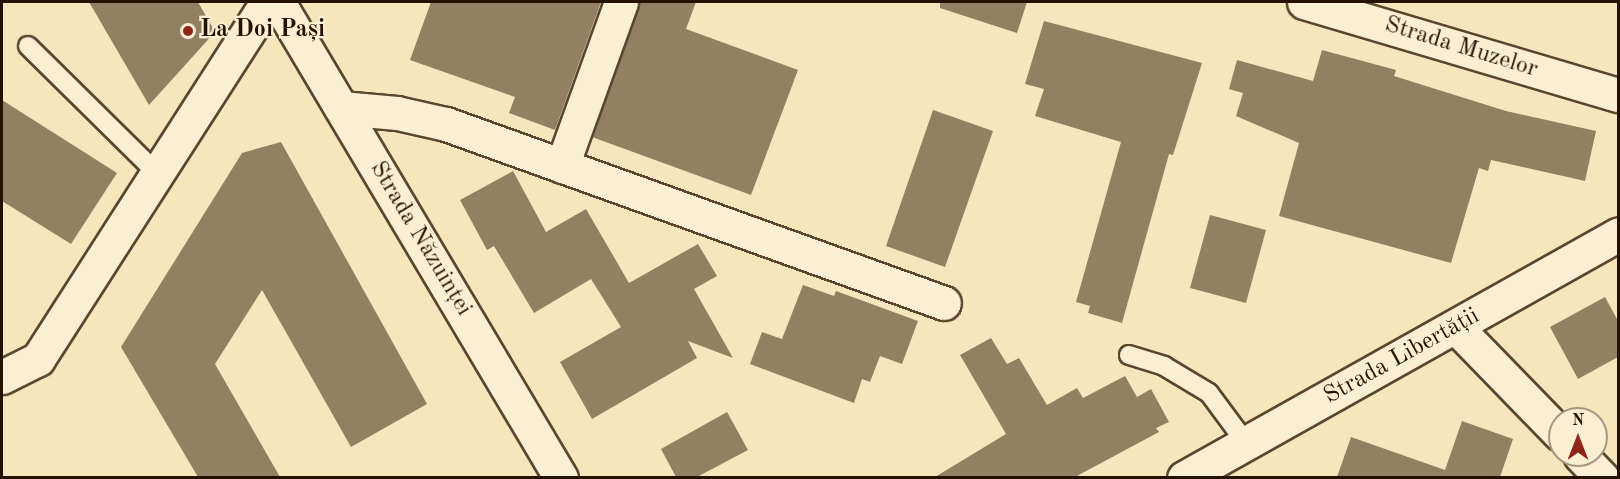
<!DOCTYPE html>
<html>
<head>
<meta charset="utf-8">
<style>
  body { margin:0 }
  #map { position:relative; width:1620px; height:479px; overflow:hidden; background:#f7e6bc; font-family:"Old Standard TT",serif }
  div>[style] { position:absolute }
  .building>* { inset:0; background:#928062 }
  .roads { filter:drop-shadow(2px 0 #5a462f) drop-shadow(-2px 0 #5a462f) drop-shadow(0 2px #5a462f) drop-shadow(0 -2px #5a462f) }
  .service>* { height:18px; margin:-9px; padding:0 9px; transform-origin:9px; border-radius:9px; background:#faefd3 }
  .minor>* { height:33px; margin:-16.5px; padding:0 16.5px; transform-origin:16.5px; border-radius:16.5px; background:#faefd3 }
  .dots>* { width:16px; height:16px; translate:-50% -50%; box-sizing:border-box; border:3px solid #faefd3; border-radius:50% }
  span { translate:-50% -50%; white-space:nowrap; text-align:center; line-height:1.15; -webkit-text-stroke:4.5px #faefd3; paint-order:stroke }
  .poi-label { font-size:24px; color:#251100; font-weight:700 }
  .left { translate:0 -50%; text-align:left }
  .street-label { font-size:24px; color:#251100 }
  .frame { position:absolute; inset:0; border:3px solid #251100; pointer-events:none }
  .north { position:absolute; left:1548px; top:407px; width:60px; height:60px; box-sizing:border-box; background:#faefd3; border:2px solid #a5967f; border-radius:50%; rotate:0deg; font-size:16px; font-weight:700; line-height:24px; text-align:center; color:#251100 }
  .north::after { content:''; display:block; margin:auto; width:21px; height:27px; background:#8f2418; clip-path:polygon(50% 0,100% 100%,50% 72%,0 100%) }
</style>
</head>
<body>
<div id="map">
  <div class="building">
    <i style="clip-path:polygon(89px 2px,198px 2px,215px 32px,149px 105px)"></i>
    <i style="clip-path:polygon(431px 2px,601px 2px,555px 130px,509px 113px,515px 97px,410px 60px)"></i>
    <i style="clip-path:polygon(639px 2px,696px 2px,686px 29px,798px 70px,751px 195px,592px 137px)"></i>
    <i style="clip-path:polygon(940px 2px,1027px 2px,1017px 33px,940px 8px)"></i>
    <i style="clip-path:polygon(1044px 21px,1202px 63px,1173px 155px,1169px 154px,1122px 323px,1088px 313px,1090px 306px,1076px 302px,1121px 142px,1035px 116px,1044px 89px,1025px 84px)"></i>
    <i style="clip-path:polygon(1322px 50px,1396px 70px,1394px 76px,1506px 111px,1596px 131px,1585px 181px,1491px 160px,1488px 171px,1479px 168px,1451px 263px,1279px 216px,1299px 143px,1236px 116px,1243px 93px,1229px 89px,1237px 60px,1313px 81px)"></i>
    <i style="clip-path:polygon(2px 100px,117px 173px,71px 244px,2px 201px)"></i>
    <i style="clip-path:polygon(933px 110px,993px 131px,945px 267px,886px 246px)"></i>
    <i style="clip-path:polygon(281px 142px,427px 404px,351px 447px,262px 290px,215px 364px,280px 477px,198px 477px,121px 347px,242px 153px)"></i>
    <i style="clip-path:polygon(513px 171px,546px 232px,586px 209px,629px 283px,698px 244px,717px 276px,694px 289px,733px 358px,688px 341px,697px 358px,592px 419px,560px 362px,621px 327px,591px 279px,534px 313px,494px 246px,487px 250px,460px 200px)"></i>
    <i style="clip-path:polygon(1210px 215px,1266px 230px,1246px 303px,1190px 288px)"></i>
    <i style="clip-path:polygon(803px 285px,834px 296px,836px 291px,918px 321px,902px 364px,880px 356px,870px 382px,862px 379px,854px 403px,750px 364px,762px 332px,782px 339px)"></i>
    <i style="clip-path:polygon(1605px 297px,1618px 321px,1618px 357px,1578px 379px,1550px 327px)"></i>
    <i style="clip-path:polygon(991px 338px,1007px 364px,1019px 358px,1047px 405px,1077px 388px,1083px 398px,1125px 376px,1137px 397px,1151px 389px,1169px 422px,1156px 428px,1159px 432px,1075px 477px,935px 477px,1006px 434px,960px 355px)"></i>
    <i style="clip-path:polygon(727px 412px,748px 450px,697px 477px,676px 477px,661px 449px)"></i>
    <i style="clip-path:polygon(1462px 421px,1513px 439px,1500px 477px,1337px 477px,1351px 437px,1445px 470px)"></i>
  </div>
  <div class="roads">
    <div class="service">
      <i style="left:28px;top:46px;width:181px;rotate:44.6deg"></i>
      <i style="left:1129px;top:355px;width:37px;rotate:17deg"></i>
      <i style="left:1164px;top:366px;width:52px;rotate:31deg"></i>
      <i style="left:1209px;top:393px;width:62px;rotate:53.5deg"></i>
    </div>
    <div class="minor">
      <i style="left:278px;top:2px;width:554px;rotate:59.27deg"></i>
      <i style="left:1304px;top:2px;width:327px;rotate:16.5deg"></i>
      <i style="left:341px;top:108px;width:56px;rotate:5.1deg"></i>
      <i style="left:397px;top:113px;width:50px;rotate:12.7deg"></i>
      <i style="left:446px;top:124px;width:529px;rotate:19.77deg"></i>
      <i style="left:562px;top:166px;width:174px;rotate:-70.2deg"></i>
      <i style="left:1456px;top:327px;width:149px;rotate:45.8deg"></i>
      <i style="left:2px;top:377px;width:40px;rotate:-26.6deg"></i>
      <i style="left:38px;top:359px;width:424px;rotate:-57.3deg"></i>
      <i style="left:1580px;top:455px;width:32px;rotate:46deg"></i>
      <i style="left:1184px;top:478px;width:498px;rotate:-29.3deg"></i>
    </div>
  </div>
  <div class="dots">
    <i style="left:188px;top:31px;background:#8f2418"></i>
  </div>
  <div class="poi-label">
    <span class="left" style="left:200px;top:31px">La Doi Pași</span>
  </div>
  <div class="street-label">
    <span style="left:1461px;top:48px;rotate:17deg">Strada Muzelor</span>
    <span style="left:420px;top:239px;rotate:59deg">Strada Năzuinței</span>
    <span style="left:1402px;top:357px;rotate:-29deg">Strada Libertății</span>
  </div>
  <div class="frame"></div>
  <div class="north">N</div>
</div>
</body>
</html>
